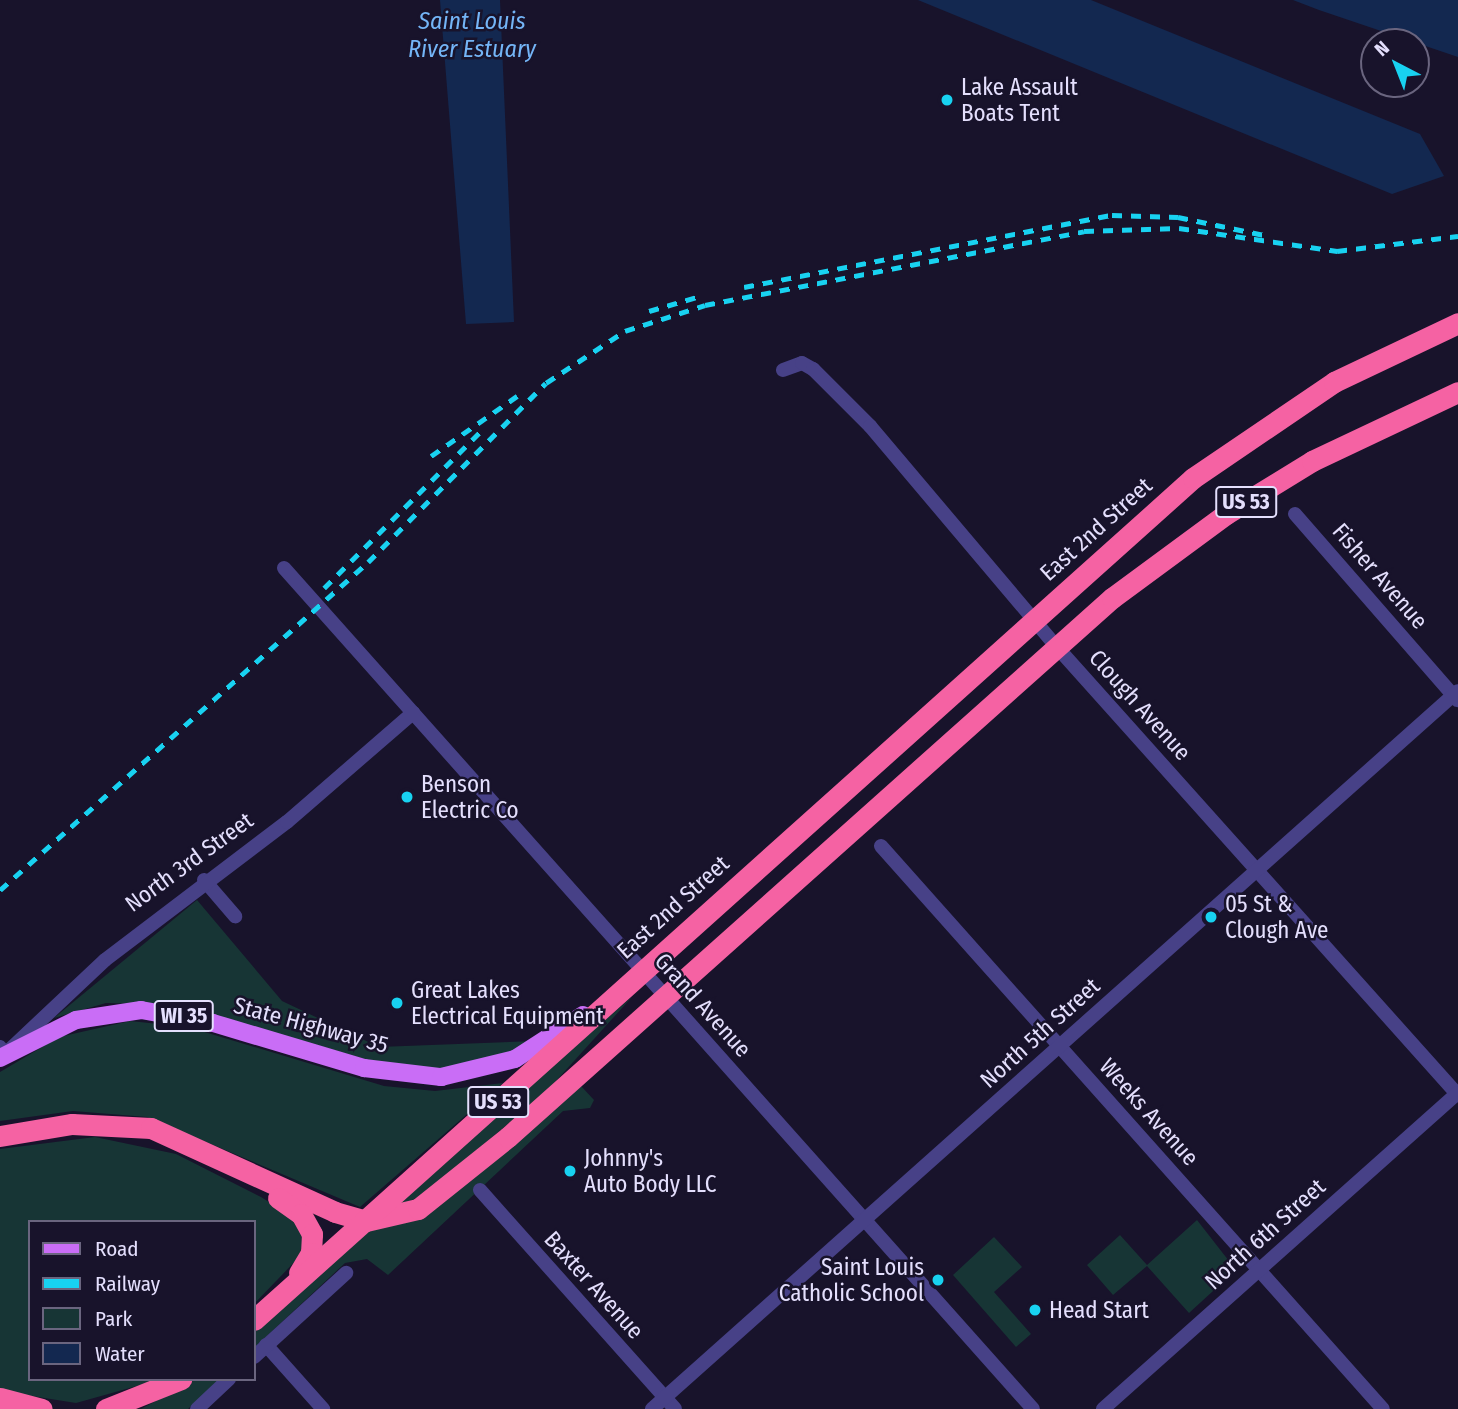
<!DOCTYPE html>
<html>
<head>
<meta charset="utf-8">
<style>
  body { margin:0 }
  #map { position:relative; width:1458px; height:1409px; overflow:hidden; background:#18132b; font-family:"Fira Sans Condensed",sans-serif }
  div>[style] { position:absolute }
  .green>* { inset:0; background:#173535 }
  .water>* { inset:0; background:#132850 }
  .street>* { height:14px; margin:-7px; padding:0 7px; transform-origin:7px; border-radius:7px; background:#474187 }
  .primary>* { height:18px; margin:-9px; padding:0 9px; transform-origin:9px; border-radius:9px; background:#c96df6 }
  .highway>* { height:21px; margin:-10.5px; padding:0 10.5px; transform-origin:10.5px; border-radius:10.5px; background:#f562a3 }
  .rail>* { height:4.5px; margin-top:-2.25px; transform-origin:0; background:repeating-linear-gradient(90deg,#18d2f1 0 10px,transparent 0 19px) }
  .dots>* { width:19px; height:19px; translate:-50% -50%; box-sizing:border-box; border:4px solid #18132b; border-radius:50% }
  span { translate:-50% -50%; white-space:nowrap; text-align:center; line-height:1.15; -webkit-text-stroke:5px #18132b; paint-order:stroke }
  .shield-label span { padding:2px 5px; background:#18132b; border:2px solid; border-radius:5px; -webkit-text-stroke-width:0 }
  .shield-label { font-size:21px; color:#e4dffd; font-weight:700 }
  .poi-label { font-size:23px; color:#e4dffd }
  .left { translate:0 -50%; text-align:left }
  .right { translate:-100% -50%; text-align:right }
  .street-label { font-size:23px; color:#e4dffd }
  .water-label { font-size:24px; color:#74b5f7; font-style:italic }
  .legend { position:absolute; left:28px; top:1220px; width:228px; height:161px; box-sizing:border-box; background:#18132b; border:2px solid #6a657f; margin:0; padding:9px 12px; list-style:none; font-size:21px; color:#e4dffd }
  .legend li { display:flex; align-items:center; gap:14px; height:35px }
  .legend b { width:35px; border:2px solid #6a657f }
  .north { position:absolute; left:1360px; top:28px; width:70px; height:70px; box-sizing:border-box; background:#18132b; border:2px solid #6a657f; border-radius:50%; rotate:318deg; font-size:19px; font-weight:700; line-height:28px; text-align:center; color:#e4dffd }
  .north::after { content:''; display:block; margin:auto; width:24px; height:32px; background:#18d2f1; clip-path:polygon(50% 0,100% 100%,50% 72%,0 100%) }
</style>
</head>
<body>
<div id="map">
  <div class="green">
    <i style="clip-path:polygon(197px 900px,282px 1001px,379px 1047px,537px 1041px,496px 1059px,441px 1070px,375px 1062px,178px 1005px,106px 1003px,54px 1018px)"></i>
    <i style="clip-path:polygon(632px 997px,545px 1093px,423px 1195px,399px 1206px,397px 1199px)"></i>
    <i style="clip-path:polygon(130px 1021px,188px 1027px,384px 1086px,435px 1091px,503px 1083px,360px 1207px,147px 1117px,73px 1111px,0 1121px,0 1072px,59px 1037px)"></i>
    <i style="clip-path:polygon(581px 1086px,594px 1100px,590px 1108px,563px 1111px,388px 1275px,367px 1259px,345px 1263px,254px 1348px,254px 1328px,365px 1227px,458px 1191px)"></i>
    <i style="clip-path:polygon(95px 1137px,176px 1154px,261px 1197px,288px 1214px,304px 1234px,304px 1252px,254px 1304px,254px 1222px,30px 1222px,30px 1379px,162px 1379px,76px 1403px,0 1391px,0 1149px)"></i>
    <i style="clip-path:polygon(1197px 1220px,1236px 1270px,1189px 1313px,1147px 1266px,1113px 1295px,1087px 1265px,1120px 1235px,1147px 1265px)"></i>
    <i style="clip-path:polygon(994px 1237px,1022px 1267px,994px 1292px,1031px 1334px,1016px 1347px,953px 1275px)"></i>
    <i style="clip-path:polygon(196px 1379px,220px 1379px,188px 1409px,141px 1409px)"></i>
  </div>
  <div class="water">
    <i style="clip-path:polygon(440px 0,500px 0,514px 322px,466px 324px)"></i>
    <i style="clip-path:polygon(918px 0,1091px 0,1420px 134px,1444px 176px,1392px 194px)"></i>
    <i style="clip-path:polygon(1293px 0,1458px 0,1458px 57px,1319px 10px)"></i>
  </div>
  <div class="street">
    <i style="left:783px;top:370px;width:20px;rotate:-20deg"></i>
    <i style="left:802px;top:363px;width:13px;rotate:29deg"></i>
    <i style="left:813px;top:369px;width:81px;rotate:45deg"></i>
    <i style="left:870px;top:426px;width:288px;rotate:49.8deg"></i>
    <i style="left:1056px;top:646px;width:603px;rotate:48.16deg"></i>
    <i style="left:1295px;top:514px;width:247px;rotate:48.9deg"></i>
    <i style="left:284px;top:568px;width:1126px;rotate:48.31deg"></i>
    <i style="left:881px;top:846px;width:754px;rotate:48.28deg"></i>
    <i style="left:204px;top:880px;width:48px;rotate:49.3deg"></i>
    <i style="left:0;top:1047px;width:9px;rotate:54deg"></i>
    <i style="left:5px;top:1054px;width:137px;rotate:-43.2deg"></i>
    <i style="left:105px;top:960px;width:228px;rotate:-37.2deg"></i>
    <i style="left:287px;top:822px;width:167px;rotate:-40.9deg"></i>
    <i style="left:480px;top:1190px;width:293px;rotate:48.3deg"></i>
    <i style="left:266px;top:1345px;width:86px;rotate:48.3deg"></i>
    <i style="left:254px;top:1357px;width:125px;rotate:-42.4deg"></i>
    <i style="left:197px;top:1409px;width:44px;rotate:-43.2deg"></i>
    <i style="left:652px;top:1409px;width:1079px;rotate:-41.7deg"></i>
    <i style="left:1103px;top:1409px;width:475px;rotate:-41.7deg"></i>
  </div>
  <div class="primary">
    <i style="left:0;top:1058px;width:85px;rotate:-26.6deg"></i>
    <i style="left:76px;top:1020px;width:66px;rotate:-8.7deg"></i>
    <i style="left:141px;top:1010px;width:73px;rotate:10.2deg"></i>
    <i style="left:213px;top:1023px;width:158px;rotate:16.6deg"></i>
    <i style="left:364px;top:1068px;width:78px;rotate:6.7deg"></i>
    <i style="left:441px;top:1077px;width:76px;rotate:-13.7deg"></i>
    <i style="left:515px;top:1059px;width:81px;rotate:-32.9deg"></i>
  </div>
  <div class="highway">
    <i style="left:0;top:1136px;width:73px;rotate:-9.5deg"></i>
    <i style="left:72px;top:1124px;width:79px;rotate:2.9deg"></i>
    <i style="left:151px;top:1128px;width:202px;rotate:24.5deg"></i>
    <i style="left:335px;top:1212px;width:32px;rotate:16deg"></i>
    <i style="left:366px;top:1221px;width:53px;rotate:-13deg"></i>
    <i style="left:418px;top:1209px;width:115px;rotate:-38.7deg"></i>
    <i style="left:508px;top:1137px;width:810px;rotate:-41.75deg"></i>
    <i style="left:1112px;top:598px;width:142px;rotate:-36.4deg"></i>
    <i style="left:1226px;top:514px;width:101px;rotate:-31.6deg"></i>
    <i style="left:1312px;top:461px;width:161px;rotate:-25.3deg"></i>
    <i style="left:278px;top:1198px;width:28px;rotate:35deg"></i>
    <i style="left:301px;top:1214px;width:23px;rotate:61deg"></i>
    <i style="left:312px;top:1234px;width:19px;rotate:93deg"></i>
    <i style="left:311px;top:1253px;width:23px;rotate:121deg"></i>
    <i style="left:254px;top:1320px;width:1261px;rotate:-41.88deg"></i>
    <i style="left:1193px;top:478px;width:171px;rotate:-34.2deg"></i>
    <i style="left:1334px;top:382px;width:137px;rotate:-25.4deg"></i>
    <i style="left:0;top:1398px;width:43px;rotate:14.7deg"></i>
    <i style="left:106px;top:1409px;width:81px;rotate:-21.8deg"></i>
  </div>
  <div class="rail">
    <i style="left:744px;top:287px;width:375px;rotate:-11.1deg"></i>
    <i style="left:1112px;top:215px;width:66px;rotate:1.7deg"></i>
    <i style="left:1178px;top:217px;width:88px;rotate:11.8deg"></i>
    <i style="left:649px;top:311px;width:53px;rotate:-16.4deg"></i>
    <i style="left:431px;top:456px;width:105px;rotate:-34.9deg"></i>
    <i style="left:324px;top:588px;width:225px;rotate:-45deg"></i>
    <i style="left:0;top:890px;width:493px;rotate:-41.7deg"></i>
    <i style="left:368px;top:562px;width:252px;rotate:-45.2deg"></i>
    <i style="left:546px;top:383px;width:95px;rotate:-33.4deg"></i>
    <i style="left:625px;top:331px;width:84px;rotate:-18deg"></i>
    <i style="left:705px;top:305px;width:386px;rotate:-11deg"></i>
    <i style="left:1084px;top:231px;width:95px;rotate:-1.8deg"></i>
    <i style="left:1179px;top:228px;width:160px;rotate:8.3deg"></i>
    <i style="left:1337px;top:251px;width:122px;rotate:-7.1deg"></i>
  </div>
  <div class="dots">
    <i style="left:947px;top:100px;background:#18d2f1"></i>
    <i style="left:407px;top:797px;background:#18d2f1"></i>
    <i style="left:1211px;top:917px;background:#18d2f1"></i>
    <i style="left:397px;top:1003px;background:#18d2f1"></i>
    <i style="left:570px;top:1171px;background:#18d2f1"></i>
    <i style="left:938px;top:1280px;background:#18d2f1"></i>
    <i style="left:1035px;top:1310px;background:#18d2f1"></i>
  </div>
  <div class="shield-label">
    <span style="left:1246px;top:502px">US 53</span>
    <span style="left:184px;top:1016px">WI 35</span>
    <span style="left:498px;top:1102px">US 53</span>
  </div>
  <div class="poi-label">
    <span class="left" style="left:961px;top:100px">Lake Assault<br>Boats Tent</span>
    <span class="left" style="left:421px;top:797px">Benson<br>Electric Co</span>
    <span class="left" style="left:1225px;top:917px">05 St &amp;<br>Clough Ave</span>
    <span class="left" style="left:411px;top:1003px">Great Lakes<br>Electrical Equipment</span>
    <span class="left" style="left:584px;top:1171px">Johnny's<br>Auto Body LLC</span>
    <span class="right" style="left:924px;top:1280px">Saint Louis<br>Catholic School</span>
    <span class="left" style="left:1049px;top:1310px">Head Start</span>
  </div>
  <div class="street-label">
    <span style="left:1096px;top:529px;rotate:-42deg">East 2nd Street</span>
    <span style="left:1380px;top:576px;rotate:49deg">Fisher Avenue</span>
    <span style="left:1140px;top:705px;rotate:48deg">Clough Avenue</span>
    <span style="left:189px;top:862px;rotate:-36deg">North 3rd Street</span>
    <span style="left:673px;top:907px;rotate:-42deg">East 2nd Street</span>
    <span style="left:703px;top:1005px;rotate:48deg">Grand Avenue</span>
    <span style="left:311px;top:1025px;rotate:15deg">State Highway 35</span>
    <span style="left:1040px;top:1033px;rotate:-42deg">North 5th Street</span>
    <span style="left:1149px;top:1112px;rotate:48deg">Weeks Avenue</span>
    <span style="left:1265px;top:1234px;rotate:-42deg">North 6th Street</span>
    <span style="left:594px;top:1285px;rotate:48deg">Baxter Avenue</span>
  </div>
  <div class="water-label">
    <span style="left:472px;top:36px">Saint Louis<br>River Estuary</span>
  </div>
  <ul class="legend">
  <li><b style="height:9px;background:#c96df6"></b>Road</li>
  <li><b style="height:9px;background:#18d2f1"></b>Railway</li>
  <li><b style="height:19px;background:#173535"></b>Park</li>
  <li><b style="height:19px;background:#132850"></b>Water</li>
  </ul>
  <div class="north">N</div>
</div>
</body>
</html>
